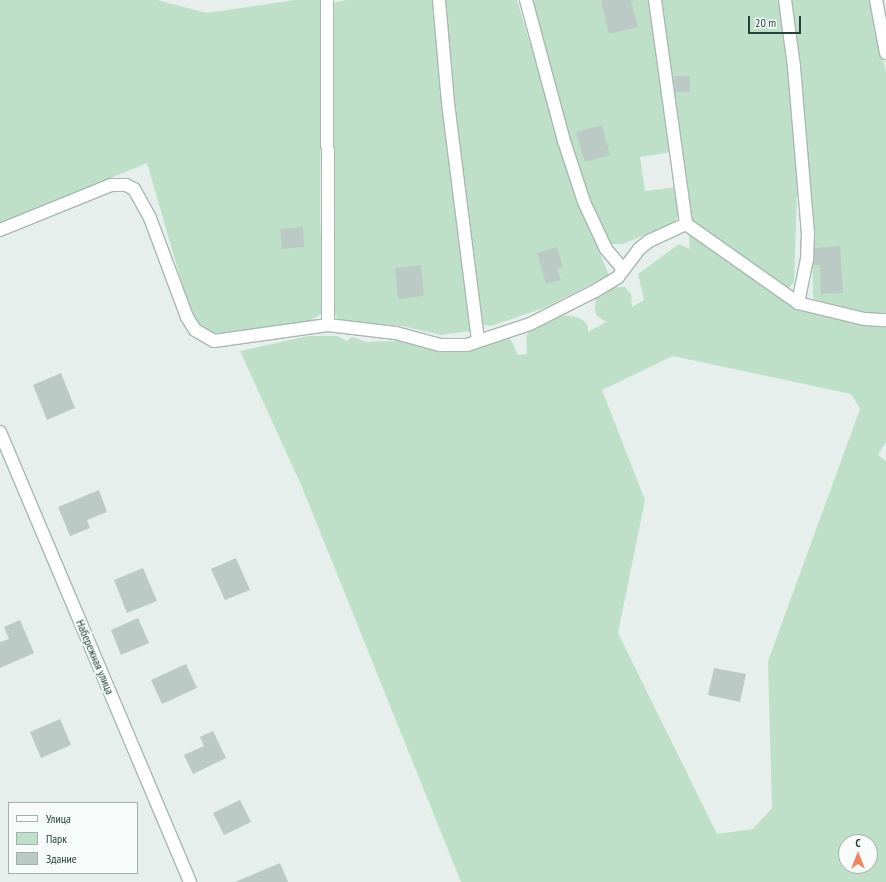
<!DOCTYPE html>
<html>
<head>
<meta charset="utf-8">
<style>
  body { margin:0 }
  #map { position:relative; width:886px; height:882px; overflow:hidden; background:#e6efeb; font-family:"PT Sans Narrow",sans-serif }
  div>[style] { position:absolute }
  .green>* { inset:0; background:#bfe0c8 }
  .building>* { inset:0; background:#bbcac4 }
  .roads { filter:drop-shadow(1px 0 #a8b8b2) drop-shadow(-1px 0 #a8b8b2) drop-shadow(0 1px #a8b8b2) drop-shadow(0 -1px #a8b8b2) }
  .minor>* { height:12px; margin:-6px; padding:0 6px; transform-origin:6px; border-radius:6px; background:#fff }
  span { translate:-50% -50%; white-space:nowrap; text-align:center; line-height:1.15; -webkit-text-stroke:3.5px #f7fbf9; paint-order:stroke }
  .street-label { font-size:12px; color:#24423a }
  .legend { position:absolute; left:8px; top:802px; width:130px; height:72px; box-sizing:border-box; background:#f7fbf9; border:1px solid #a3b1ad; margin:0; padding:5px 7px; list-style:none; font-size:12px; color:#24423a }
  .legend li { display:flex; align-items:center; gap:8px; height:20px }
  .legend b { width:20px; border:1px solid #a3b1ad }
  .north { position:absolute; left:838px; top:834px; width:40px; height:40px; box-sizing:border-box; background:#f7fbf9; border:1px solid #a3b1ad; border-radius:50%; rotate:0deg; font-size:11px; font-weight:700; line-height:16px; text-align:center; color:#24423a }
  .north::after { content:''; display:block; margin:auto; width:14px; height:18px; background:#f4845f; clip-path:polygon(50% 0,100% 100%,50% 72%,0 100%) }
  .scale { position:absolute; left:748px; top:16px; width:53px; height:18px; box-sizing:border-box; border:2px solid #24423a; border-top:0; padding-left:5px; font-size:12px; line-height:14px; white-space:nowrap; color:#24423a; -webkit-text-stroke:3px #f7fbf9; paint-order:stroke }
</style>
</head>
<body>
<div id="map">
  <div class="green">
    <i style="clip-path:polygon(0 0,157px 0,207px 13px,295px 0,321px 0,320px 219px,324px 303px,321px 314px,310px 321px,223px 333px,213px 333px,202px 328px,194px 319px,180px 277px,147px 163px,0 224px)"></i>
    <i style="clip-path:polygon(346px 0,434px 0,471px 331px,441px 335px,402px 326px,338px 320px,333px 310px,333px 3px)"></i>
    <i style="clip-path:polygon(443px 0,517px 0,575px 194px,609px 275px,544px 308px,491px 326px,480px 324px,456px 132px)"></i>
    <i style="clip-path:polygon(533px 0,651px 0,672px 152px,640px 157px,645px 191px,677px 187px,681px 212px,674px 223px,623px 244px,611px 244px,590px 201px,552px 84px)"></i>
    <i style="clip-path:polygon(661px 0,781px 0,798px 165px,794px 282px,788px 289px,691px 220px)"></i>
    <i style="clip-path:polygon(evenodd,789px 0,870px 0,886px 73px,886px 442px,878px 455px,886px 461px,886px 882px,461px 882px,302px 487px,240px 351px,308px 336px,337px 336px,347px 341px,352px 337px,366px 342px,506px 337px,511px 340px,518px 355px,527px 354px,526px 337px,529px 331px,561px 315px,577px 317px,584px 321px,588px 326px,588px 332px,606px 322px,596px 315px,595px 308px,596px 296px,606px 287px,625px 287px,631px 294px,632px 307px,644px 300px,638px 274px,679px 244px,690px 249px,688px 229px,799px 297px,823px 303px,813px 298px,812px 215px,805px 112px,789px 0,673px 356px,851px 394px,860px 409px,768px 661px,772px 808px,753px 829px,717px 834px,618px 633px,645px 500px,602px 390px,673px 356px,789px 0,846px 842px,870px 842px,870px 866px,846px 866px,846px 842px)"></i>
  </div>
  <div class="building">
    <i style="clip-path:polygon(601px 0,631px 0,638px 27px,609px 34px)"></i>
    <i style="clip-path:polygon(674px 76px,690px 76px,690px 92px,675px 92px)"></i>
    <i style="clip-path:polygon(602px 125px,610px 155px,585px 162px,576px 132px)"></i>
    <i style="clip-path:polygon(303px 227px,304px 247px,282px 249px,280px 229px)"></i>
    <i style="clip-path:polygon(840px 246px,843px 293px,821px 294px,820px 265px,813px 265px,815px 248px)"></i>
    <i style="clip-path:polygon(557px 247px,563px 267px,557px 269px,561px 280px,546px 284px,537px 253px)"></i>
    <i style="clip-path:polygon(421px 265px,424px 296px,398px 299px,395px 268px)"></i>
    <i style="clip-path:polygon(61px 373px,75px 408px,47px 420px,33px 385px)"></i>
    <i style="clip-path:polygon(99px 490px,107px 512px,87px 520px,90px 528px,70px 536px,58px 507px)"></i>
    <i style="clip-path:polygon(236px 558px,250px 590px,225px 600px,211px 569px)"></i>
    <i style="clip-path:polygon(143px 568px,157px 601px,127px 613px,114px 580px)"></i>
    <i style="clip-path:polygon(138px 618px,149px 643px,121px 655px,111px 630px)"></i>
    <i style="clip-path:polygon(20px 620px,34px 653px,0 668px,0 642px,9px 639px,4px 627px)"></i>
    <i style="clip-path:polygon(186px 664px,197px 688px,162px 704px,151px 680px)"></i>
    <i style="clip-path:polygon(714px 668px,746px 674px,740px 702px,708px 695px)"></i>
    <i style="clip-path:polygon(60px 719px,71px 745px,41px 758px,30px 732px)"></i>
    <i style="clip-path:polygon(213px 731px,226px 758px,193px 774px,184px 755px,204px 746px,200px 737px)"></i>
    <i style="clip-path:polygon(240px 800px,251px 822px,224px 835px,213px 813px)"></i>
    <i style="clip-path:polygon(280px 863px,288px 882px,235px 882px)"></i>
  </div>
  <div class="roads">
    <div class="minor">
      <i style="left:327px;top:0;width:325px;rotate:89.8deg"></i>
      <i style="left:439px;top:0;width:103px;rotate:85deg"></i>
      <i style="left:448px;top:103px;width:240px;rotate:82.8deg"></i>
      <i style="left:526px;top:0;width:146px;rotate:74.9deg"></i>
      <i style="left:564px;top:141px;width:64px;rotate:71.8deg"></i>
      <i style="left:584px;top:202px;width:52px;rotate:64.9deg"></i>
      <i style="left:606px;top:249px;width:26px;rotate:50deg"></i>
      <i style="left:655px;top:0;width:226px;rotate:82.1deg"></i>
      <i style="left:785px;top:0;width:68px;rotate:82.3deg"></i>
      <i style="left:794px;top:67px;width:167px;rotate:85.2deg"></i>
      <i style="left:808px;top:233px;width:26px;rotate:92deg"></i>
      <i style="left:807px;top:259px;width:45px;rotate:101.6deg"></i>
      <i style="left:876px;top:0;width:54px;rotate:79.3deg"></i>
      <i style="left:0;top:230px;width:120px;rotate:-22.1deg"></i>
      <i style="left:111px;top:185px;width:15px"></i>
      <i style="left:126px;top:185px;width:9px;rotate:27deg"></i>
      <i style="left:134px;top:189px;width:33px;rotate:61deg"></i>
      <i style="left:150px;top:218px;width:106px;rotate:69.5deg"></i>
      <i style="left:187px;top:317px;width:15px;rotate:58deg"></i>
      <i style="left:195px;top:330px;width:22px;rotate:30deg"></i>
      <i style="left:214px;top:341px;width:115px;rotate:-8deg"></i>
      <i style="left:328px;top:325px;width:68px;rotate:6.7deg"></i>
      <i style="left:396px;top:333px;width:46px;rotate:15.3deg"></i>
      <i style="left:440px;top:345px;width:27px"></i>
      <i style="left:467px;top:345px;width:66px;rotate:-18.4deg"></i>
      <i style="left:530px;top:324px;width:73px;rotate:-26.9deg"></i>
      <i style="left:595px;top:291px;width:27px;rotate:-31deg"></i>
      <i style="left:618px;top:277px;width:35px;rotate:-53deg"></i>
      <i style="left:639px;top:249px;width:13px;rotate:-39deg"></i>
      <i style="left:649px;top:241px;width:41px;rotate:-24.7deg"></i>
      <i style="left:686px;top:224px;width:137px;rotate:35.2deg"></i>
      <i style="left:798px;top:303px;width:68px;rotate:13.6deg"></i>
      <i style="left:864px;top:319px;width:22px;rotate:3deg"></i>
      <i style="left:0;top:432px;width:488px;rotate:67.1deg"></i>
    </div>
  </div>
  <div class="street-label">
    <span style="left:95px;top:657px;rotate:67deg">Набережная улица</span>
  </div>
  <ul class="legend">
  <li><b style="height:5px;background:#fff"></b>Улица</li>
  <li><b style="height:11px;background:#bfe0c8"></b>Парк</li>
  <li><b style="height:11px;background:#bbcac4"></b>Здание</li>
  </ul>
  <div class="north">С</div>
  <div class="scale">20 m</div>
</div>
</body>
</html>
